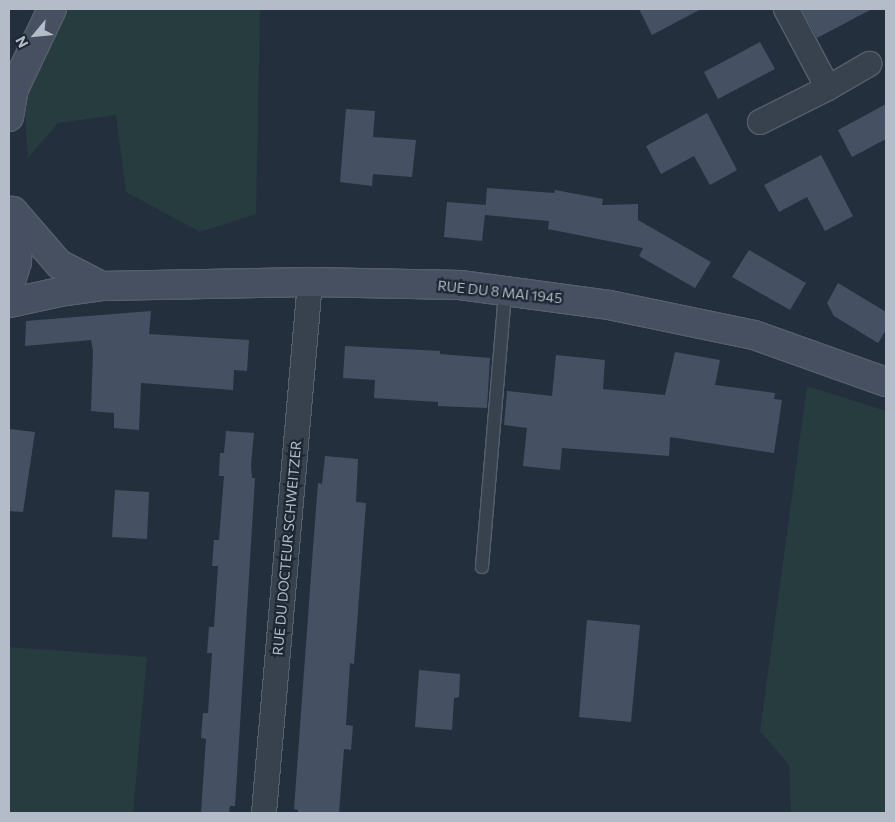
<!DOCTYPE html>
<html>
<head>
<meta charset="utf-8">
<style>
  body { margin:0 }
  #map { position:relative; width:895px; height:822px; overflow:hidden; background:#242f3e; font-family:Commissioner,sans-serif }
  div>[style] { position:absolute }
  .green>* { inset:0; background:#263c3f }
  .building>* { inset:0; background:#455162 }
  .roads { filter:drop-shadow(1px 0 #565f6c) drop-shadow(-1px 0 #565f6c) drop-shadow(0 1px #565f6c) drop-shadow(0 -1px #565f6c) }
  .lane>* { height:12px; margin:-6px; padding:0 6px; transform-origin:6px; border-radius:6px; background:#38414e }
  .street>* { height:24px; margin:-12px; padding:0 12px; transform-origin:12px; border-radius:12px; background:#38414e }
  .secondary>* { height:28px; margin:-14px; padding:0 14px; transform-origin:14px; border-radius:14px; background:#465061 }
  span { translate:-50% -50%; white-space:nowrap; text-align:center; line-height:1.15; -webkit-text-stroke:4.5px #1d2633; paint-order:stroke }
  .street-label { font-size:14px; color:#b4bcc9 }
  .frame { position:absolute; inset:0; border:10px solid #b4bcc9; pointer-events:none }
  .north { position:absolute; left:10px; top:10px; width:50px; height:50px; -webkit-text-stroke:4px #1d2633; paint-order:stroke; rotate:242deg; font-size:14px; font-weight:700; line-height:20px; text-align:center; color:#b4bcc9 }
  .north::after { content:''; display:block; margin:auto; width:18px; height:22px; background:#b4bcc9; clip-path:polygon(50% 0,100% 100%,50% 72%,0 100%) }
</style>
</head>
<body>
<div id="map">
  <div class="green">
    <i style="clip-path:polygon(62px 9px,260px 9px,256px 214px,200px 232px,126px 192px,116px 115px,58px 123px,28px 158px,25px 114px,31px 85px)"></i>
    <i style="clip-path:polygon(807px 386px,886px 411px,886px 813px,791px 813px,789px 765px,760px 731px)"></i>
    <i style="clip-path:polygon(9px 647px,147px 657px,133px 813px,9px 813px)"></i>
  </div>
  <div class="building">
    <i style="clip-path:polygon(639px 9px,701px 9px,652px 35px)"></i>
    <i style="clip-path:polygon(801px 9px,872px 9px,817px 38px)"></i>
    <i style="clip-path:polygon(760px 42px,775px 69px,718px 99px,704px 72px)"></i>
    <i style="clip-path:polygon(886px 104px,886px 139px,852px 157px,838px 130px)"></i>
    <i style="clip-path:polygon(346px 109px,375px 111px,373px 137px,416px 140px,412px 177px,373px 174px,372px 186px,340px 182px)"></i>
    <i style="clip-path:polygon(707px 113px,737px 170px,710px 185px,694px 156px,661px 174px,646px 146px)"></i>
    <i style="clip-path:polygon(821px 155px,853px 216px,825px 231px,807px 197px,779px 212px,764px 185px)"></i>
    <i style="clip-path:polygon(487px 188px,554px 193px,555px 190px,603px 199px,602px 205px,638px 204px,638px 220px,711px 262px,695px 288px,639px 256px,643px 248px,548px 229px,549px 221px,485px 215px)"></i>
    <i style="clip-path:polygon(447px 202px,486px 205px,482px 241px,444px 237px)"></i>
    <i style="clip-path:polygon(749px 250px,806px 283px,790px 310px,732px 277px)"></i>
    <i style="clip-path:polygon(838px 283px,886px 312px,886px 330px,878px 343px,834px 316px,827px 303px)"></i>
    <i style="clip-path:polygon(151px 311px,149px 334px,249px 340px,247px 371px,234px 370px,233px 390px,141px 383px,139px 430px,114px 428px,114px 413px,91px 411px,93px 351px,91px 340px,25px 346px,26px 321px)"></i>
    <i style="clip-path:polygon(345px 346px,440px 351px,440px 354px,490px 358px,487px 408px,438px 406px,438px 402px,374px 398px,375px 380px,343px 378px)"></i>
    <i style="clip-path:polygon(675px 352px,720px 360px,715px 385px,775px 393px,774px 399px,782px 400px,774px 453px,670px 437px,669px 456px,562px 448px,560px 470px,523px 466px,527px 428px,504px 425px,507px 391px,552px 396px,556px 355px,605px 360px,603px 389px,665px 395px)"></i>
    <i style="clip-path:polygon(9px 429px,35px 432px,23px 512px,9px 511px)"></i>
    <i style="clip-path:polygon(226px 431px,254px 433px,251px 465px,252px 478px,255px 478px,237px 774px,235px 806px,230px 806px,229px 813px,201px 813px,206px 739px,201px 738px,203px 713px,208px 713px,212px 653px,207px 653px,209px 627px,214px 627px,218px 566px,212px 566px,214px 540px,219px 540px,224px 476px,219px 476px,220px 453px,224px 453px)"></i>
    <i style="clip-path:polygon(325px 456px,358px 459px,356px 502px,366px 503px,354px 664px,350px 663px,346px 725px,353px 726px,351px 750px,344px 749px,339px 813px,298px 813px,298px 810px,294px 809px,313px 548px,318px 483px,322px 484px)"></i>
    <i style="clip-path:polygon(115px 490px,149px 492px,147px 539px,112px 537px)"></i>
    <i style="clip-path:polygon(587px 620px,640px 625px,631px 722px,579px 717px)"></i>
    <i style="clip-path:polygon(419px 670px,460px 674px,459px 697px,454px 698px,452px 730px,415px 727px)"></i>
  </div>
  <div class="roads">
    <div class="lane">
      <i style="left:482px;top:567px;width:277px;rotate:-85.2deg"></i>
    </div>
    <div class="street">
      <i style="left:786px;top:9px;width:89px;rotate:62deg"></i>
      <i style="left:760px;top:122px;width:76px;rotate:-26.6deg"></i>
      <i style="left:828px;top:88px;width:48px;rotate:-30.3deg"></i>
      <i style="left:264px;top:813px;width:533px;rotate:-85.05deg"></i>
    </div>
    <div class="secondary">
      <i style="left:9px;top:117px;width:28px;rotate:-80deg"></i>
      <i style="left:14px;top:89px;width:89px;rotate:-64.6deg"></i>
      <i style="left:13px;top:211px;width:70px;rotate:49deg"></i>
      <i style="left:59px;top:264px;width:48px;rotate:27.1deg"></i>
      <i style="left:9px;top:287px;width:26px;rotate:-72deg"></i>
      <i style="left:17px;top:262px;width:25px;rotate:-88deg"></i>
      <i style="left:18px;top:237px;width:27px;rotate:-103deg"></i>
      <i style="left:9px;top:303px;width:52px;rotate:-12.2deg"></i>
      <i style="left:60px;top:292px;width:42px;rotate:-8.1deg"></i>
      <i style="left:102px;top:286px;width:208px;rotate:-1.1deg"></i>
      <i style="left:310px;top:282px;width:150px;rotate:1.1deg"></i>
      <i style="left:460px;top:285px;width:150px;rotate:7.6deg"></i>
      <i style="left:609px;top:305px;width:148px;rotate:11.7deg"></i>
      <i style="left:754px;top:335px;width:140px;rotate:19.6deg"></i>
    </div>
  </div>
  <div class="street-label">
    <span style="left:500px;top:292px;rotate:6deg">RUE DU 8 MAI 1945</span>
    <span style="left:287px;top:548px;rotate:-85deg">RUE DU DOCTEUR SCHWEITZER</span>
  </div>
  <div class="frame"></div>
  <div class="north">N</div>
</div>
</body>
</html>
